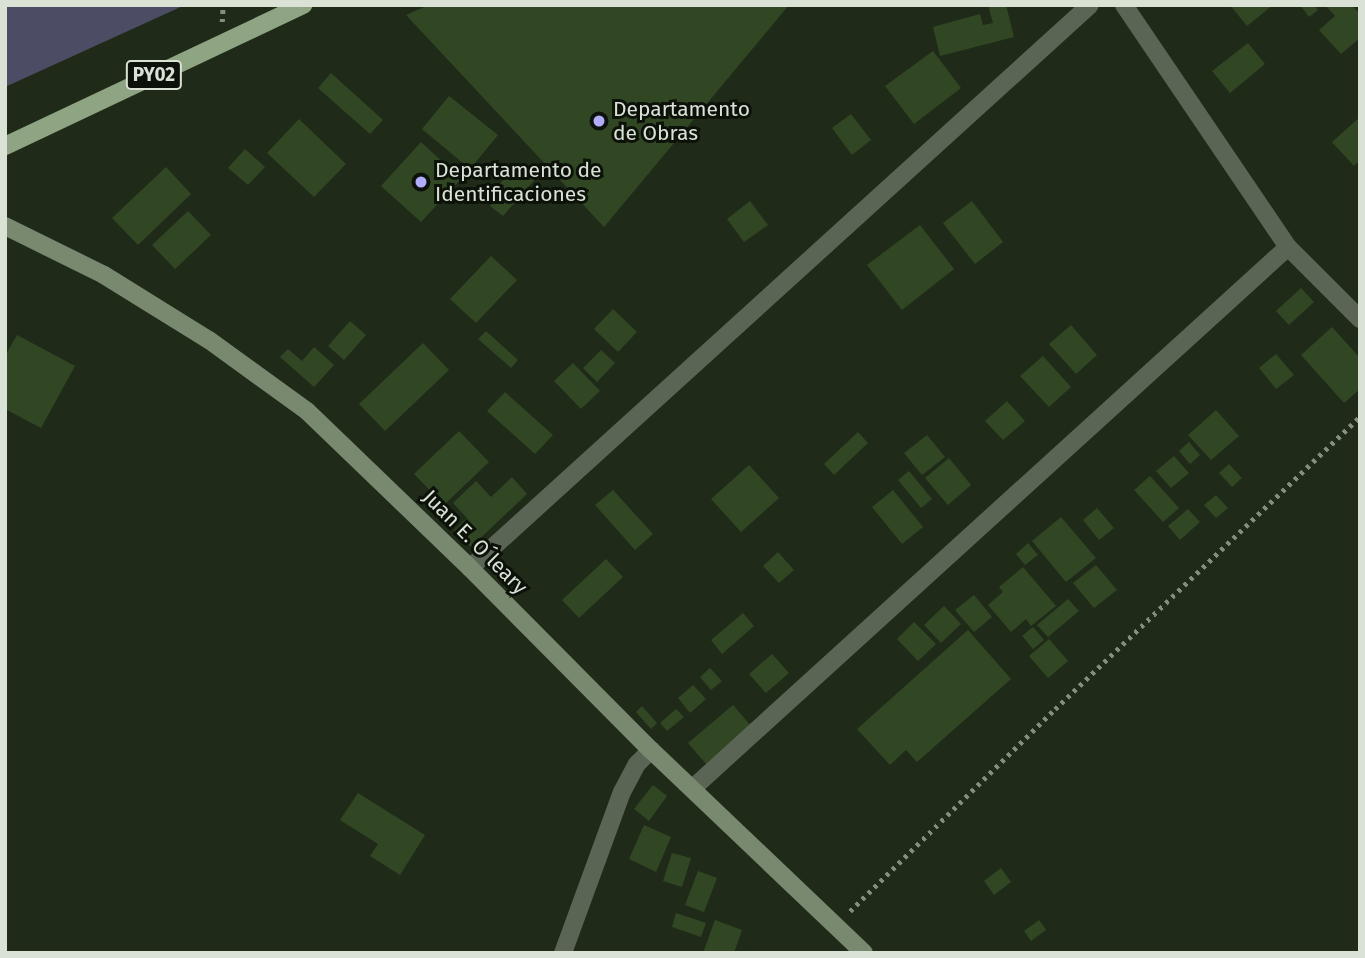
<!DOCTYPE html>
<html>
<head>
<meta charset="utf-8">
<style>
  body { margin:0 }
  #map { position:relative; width:1365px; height:958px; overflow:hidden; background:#1f2b18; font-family:"Fira Sans",sans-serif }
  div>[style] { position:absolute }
  .green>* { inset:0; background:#4c4c64 }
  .building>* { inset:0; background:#314724 }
  .path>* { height:4.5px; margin-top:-2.25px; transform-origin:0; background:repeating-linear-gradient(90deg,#838e7e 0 3.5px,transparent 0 8.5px) }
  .street>* { height:18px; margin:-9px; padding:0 9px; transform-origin:9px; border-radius:9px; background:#5b6555 }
  .secondary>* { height:18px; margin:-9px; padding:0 9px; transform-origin:9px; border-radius:9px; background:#78896f }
  .primary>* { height:18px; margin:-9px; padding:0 9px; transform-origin:9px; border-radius:9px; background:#8ea482 }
  .dots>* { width:19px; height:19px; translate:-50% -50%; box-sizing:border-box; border:4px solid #0c1209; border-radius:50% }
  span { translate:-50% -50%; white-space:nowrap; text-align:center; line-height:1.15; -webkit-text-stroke:6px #0c1209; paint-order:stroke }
  .shield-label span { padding:2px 5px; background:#0c1209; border:2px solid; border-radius:5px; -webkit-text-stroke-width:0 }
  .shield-label { font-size:19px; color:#d9e2d5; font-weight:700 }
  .poi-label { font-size:21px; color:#d9e2d5 }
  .left { translate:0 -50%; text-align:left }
  .street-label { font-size:21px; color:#d9e2d5 }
  .frame { position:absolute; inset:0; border:7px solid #d9e2d5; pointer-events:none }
</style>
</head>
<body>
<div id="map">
  <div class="green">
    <i style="clip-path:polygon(5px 5px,185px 5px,5px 87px)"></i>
  </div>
  <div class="building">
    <i style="clip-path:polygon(429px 5px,789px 5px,604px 227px,406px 15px)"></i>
    <i style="clip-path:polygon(988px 5px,1006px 5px,1014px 37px,940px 56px,933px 27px,980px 14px,983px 25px,993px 23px)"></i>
    <i style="clip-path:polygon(1230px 5px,1273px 5px,1247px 26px)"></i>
    <i style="clip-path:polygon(1300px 5px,1314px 5px,1318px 10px,1309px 17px)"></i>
    <i style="clip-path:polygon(1325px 5px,1352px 5px,1360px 14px,1360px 38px,1341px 54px,1319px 30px,1335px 16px)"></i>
    <i style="clip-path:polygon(1248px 43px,1265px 64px,1230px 93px,1212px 71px)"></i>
    <i style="clip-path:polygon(933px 51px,961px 88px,914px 124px,885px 86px)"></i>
    <i style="clip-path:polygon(331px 73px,383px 120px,370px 134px,318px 88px)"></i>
    <i style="clip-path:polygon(449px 96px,498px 135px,470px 169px,422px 129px)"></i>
    <i style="clip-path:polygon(851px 114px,871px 140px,852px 155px,832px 128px)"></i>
    <i style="clip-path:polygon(1360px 117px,1360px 160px,1354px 166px,1332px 142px)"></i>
    <i style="clip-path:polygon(299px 119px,346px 164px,314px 197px,267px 153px)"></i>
    <i style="clip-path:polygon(421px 142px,461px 179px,421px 222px,381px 186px)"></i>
    <i style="clip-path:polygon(245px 149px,265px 167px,248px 185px,228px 168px)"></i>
    <i style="clip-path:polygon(528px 165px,539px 175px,503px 216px,490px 206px,499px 196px,494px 190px,514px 168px,520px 174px)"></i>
    <i style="clip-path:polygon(166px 167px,191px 194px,138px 245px,112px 218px)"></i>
    <i style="clip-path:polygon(750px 201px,768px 225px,744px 242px,727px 219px)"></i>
    <i style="clip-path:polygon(972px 201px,1003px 242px,975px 264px,943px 223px)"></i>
    <i style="clip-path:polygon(188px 211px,211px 235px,175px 269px,152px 245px)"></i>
    <i style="clip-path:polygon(920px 225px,954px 269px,902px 310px,867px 265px)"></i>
    <i style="clip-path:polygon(491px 256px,517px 280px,476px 323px,450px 299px)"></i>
    <i style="clip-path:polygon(1301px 288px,1314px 302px,1289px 325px,1276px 311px)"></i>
    <i style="clip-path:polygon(613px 309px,637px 332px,618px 352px,594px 329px)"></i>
    <i style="clip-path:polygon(350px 321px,366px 335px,344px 360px,328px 346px)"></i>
    <i style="clip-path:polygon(1071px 325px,1097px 355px,1076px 374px,1049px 344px)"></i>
    <i style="clip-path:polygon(1332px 327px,1360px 358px,1360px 389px,1344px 403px,1301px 355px)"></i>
    <i style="clip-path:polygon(486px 331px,518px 360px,511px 368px,478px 339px)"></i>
    <i style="clip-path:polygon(17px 335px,75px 366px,41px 428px,5px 409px,5px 356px)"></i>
    <i style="clip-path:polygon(423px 343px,449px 370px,385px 431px,359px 404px)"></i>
    <i style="clip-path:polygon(314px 347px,334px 365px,314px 387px,280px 357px,288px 349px,302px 361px)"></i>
    <i style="clip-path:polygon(601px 350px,615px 363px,597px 382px,583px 368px)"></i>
    <i style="clip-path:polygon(1276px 354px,1294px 375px,1276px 389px,1259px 368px)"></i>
    <i style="clip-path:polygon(1043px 356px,1071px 387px,1049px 407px,1020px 376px)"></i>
    <i style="clip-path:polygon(573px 363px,600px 391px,581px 409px,554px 381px)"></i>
    <i style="clip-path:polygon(505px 392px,553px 435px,535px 454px,487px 411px)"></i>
    <i style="clip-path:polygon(1007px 401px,1025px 421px,1003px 440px,985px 421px)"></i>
    <i style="clip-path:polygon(1216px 410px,1239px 436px,1211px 460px,1188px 435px)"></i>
    <i style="clip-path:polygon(459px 431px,489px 462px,444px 505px,414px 474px)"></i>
    <i style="clip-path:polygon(858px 432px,868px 443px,834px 475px,824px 464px)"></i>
    <i style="clip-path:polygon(927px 435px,945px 457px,922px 475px,904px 453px)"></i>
    <i style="clip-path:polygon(1189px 442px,1200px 455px,1190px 464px,1179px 451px)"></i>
    <i style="clip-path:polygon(1174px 456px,1189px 473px,1171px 488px,1156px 471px)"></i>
    <i style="clip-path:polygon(949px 458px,971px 485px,948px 505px,925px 478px)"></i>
    <i style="clip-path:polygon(1229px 464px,1242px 478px,1232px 487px,1219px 473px)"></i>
    <i style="clip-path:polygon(749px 465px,779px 498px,741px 532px,711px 499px)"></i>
    <i style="clip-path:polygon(909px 471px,932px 499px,921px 508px,898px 480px)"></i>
    <i style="clip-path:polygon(1150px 476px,1179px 508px,1163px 522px,1134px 490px)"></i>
    <i style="clip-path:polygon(512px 477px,527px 494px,471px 547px,454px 530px,467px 518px,453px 503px,476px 481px,491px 497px)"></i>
    <i style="clip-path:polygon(613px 490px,653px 534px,635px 550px,595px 505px)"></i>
    <i style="clip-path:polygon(893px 490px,923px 527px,902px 544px,872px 507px)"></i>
    <i style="clip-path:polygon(1216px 495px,1228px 508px,1216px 518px,1204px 505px)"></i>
    <i style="clip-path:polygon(1097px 508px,1114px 528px,1099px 540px,1083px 520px)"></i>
    <i style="clip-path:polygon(1188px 509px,1200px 522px,1180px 540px,1168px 526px)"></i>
    <i style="clip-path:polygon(1061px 517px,1096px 558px,1066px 582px,1032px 541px)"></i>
    <i style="clip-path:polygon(1028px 543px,1038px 555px,1025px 565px,1016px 554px)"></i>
    <i style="clip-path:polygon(778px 552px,794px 570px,779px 583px,763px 566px)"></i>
    <i style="clip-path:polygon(606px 559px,623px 577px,579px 618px,562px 600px)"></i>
    <i style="clip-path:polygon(1096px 565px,1117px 590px,1094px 608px,1073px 583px)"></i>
    <i style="clip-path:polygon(1023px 567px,1056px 606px,1031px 626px,1026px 619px,1011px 632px,988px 605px,1003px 592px,999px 587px)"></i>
    <i style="clip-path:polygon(974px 595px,992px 617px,974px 632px,955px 610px)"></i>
    <i style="clip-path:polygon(1068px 599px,1079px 611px,1048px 637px,1037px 625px)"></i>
    <i style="clip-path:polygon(944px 606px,961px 624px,941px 643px,924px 625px)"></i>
    <i style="clip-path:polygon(743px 613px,754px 626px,722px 654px,711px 640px)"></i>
    <i style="clip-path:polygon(914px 622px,936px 644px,918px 661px,897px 639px)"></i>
    <i style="clip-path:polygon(1033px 627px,1044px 640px,1033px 649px,1022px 636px)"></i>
    <i style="clip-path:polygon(968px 630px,1011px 679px,917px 762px,906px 750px,890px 765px,857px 729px)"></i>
    <i style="clip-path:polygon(1049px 639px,1068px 661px,1048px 678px,1029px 656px)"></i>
    <i style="clip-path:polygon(772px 654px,789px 673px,766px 693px,749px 674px)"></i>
    <i style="clip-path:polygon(710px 668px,722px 681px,711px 690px,700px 677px)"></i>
    <i style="clip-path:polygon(693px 685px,706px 699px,690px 713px,678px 698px)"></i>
    <i style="clip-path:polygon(733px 705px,751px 726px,707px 765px,688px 743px)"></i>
    <i style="clip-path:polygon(642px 706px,657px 723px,651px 729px,636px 712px)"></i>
    <i style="clip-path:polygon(676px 709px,684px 717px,667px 731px,660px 723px)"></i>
    <i style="clip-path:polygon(653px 785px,667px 796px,649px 821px,634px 809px)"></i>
    <i style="clip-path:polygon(358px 793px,425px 835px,400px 875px,370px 856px,378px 844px,340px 820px)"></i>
    <i style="clip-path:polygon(644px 825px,671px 837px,656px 872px,629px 859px)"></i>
    <i style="clip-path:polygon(672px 853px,691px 858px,682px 887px,663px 881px)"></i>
    <i style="clip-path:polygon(1001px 868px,1011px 882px,994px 895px,984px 881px)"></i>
    <i style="clip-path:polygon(698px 871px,717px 878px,704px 912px,685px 905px)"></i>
    <i style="clip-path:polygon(676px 913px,706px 923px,701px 937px,672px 927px)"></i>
    <i style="clip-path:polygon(715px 920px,742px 930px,734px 953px,703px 953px)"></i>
    <i style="clip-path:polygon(1039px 920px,1046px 930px,1031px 941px,1024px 931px)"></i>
  </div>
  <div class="path">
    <i style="left:222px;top:22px;width:17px;rotate:-87deg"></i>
    <i style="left:850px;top:911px;width:288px;rotate:-44.6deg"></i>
    <i style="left:1055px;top:709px;width:422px;rotate:-43.8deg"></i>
  </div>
  <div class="street">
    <i style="left:1124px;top:5px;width:292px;rotate:55.9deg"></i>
    <i style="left:1288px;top:247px;width:102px;rotate:45deg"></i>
    <i style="left:470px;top:568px;width:837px;rotate:-42.24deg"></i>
    <i style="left:693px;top:788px;width:804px;rotate:-42.28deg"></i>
    <i style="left:563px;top:953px;width:171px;rotate:-69.9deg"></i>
    <i style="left:622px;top:792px;width:32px;rotate:-62deg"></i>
    <i style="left:637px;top:764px;width:20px;rotate:-45deg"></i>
  </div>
  <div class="secondary">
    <i style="left:5px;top:226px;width:110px;rotate:26.3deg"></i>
    <i style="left:104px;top:275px;width:123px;rotate:31.8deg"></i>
    <i style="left:209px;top:340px;width:121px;rotate:35.9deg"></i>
    <i style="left:307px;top:411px;width:226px;rotate:43.9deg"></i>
    <i style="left:470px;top:568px;width:257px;rotate:45.2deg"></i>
    <i style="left:651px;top:750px;width:294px;rotate:43.6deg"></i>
  </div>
  <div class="primary">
    <i style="left:5px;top:146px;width:330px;rotate:-25.3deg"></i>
  </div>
  <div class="dots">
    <i style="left:599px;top:121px;background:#b0aefa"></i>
    <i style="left:421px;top:182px;background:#b0aefa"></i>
  </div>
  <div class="shield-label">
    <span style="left:154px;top:75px">PY02</span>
  </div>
  <div class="poi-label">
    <span class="left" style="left:613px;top:121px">Departamento<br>de Obras</span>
    <span class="left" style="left:435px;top:182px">Departamento de<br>Identificaciones</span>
  </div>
  <div class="street-label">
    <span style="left:475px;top:542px;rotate:45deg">Juan E. O´leary</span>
  </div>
  <div class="frame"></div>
</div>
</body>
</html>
